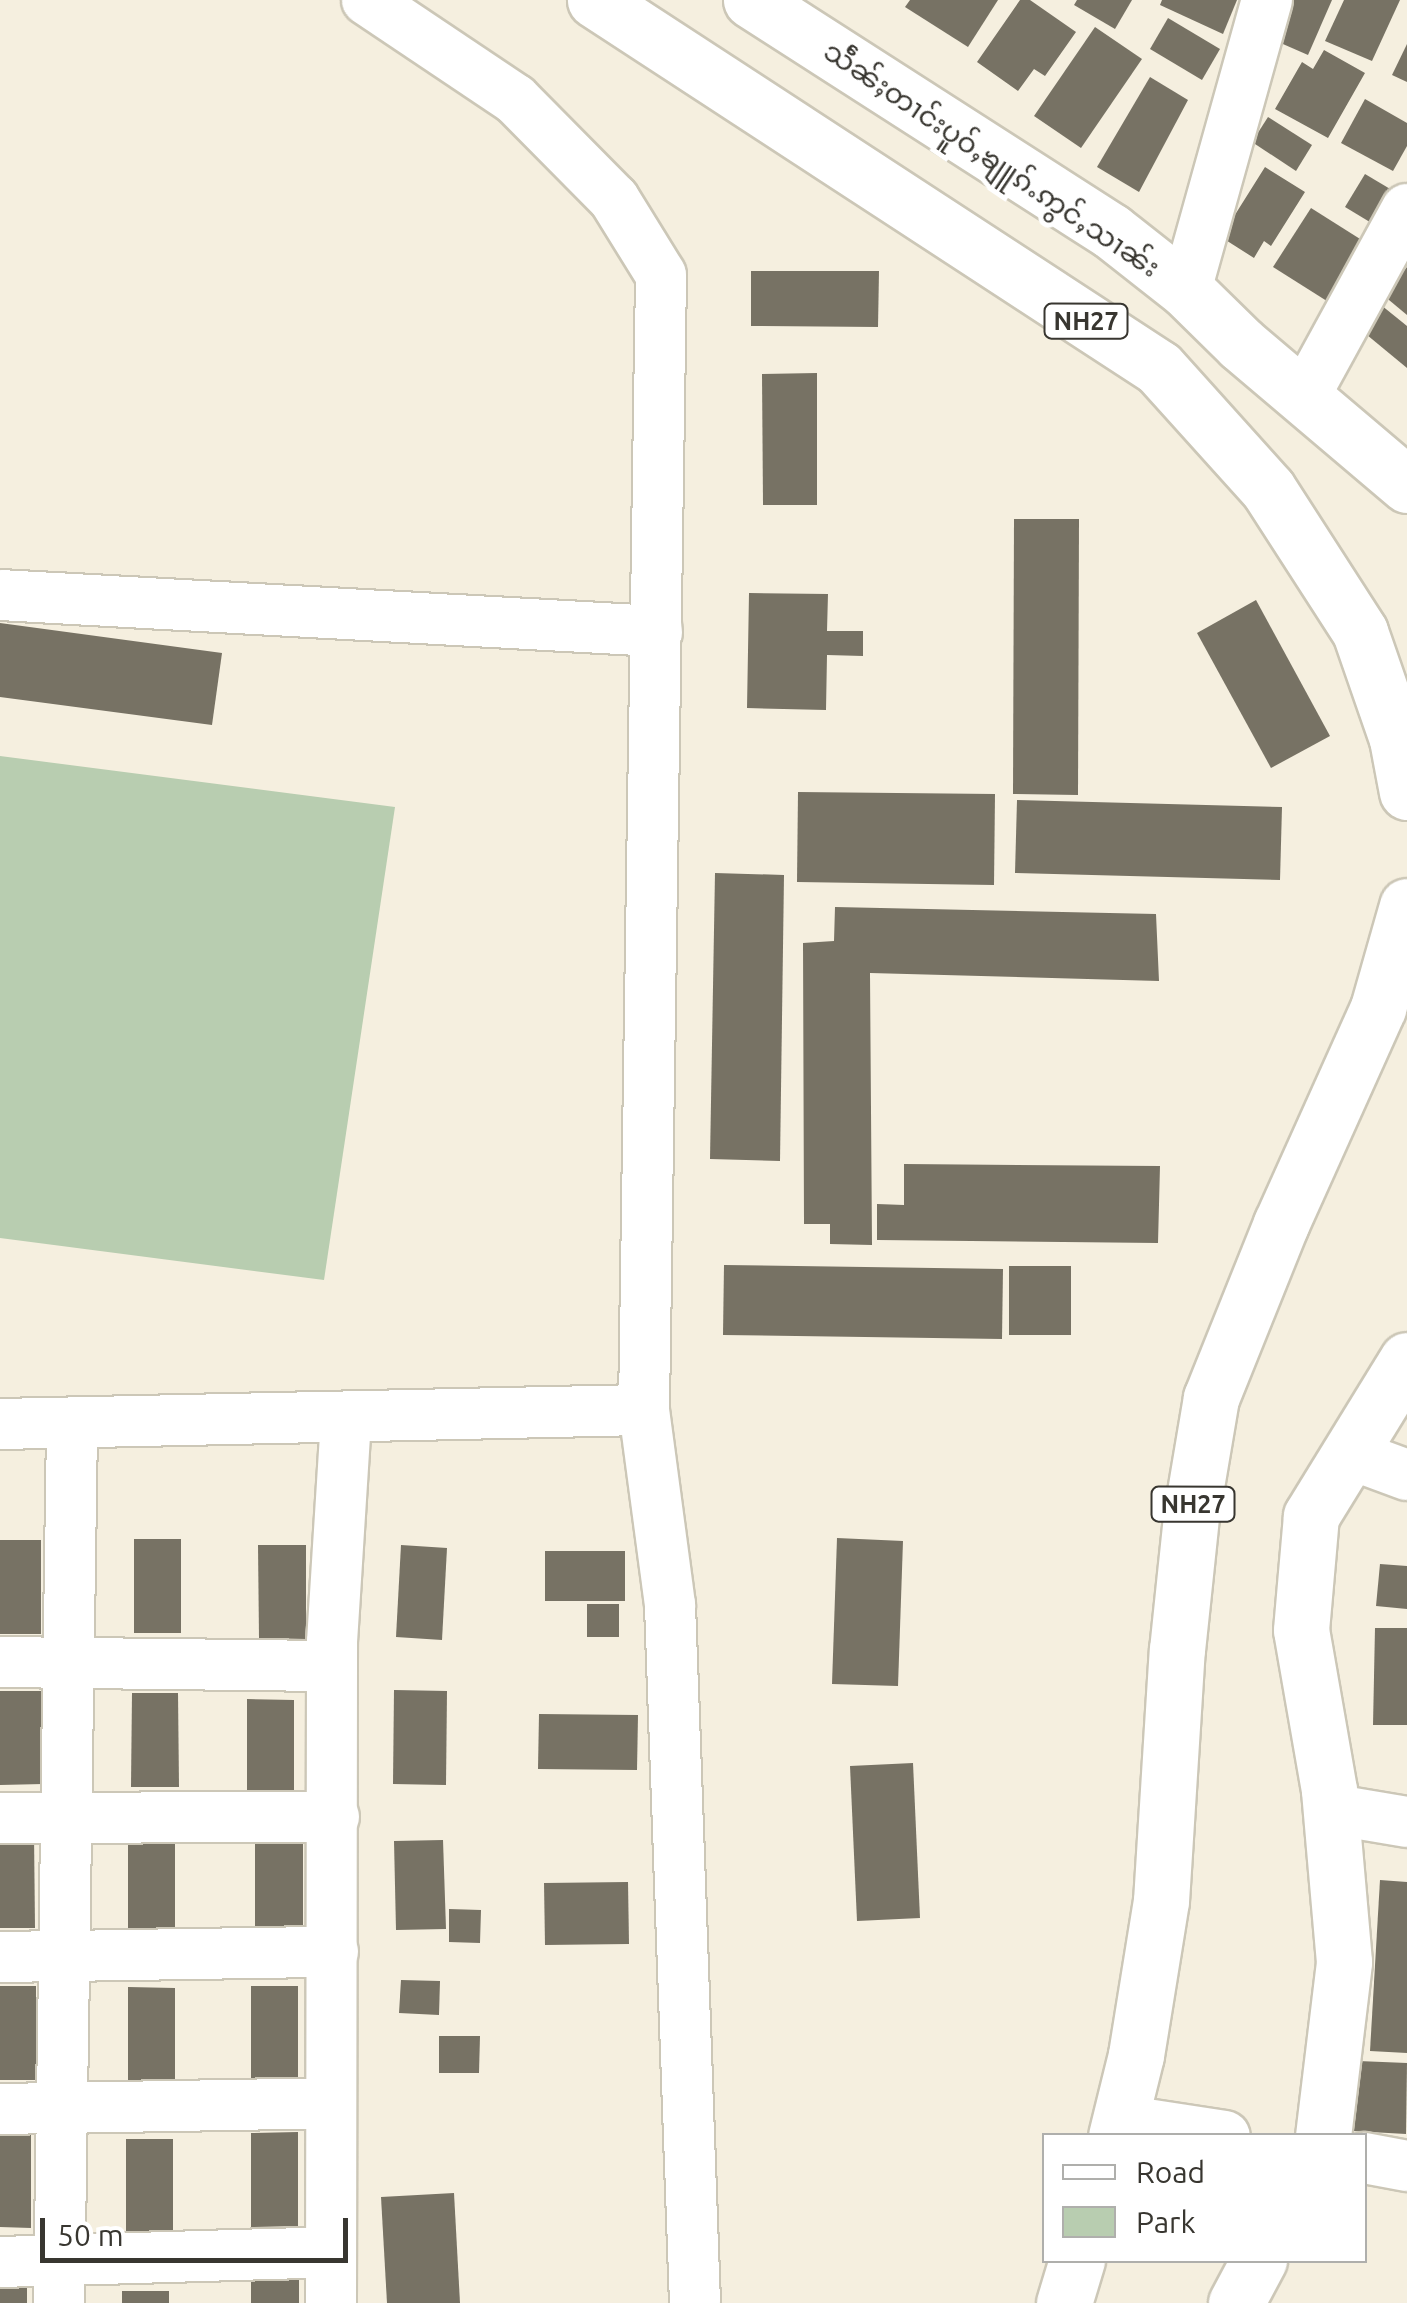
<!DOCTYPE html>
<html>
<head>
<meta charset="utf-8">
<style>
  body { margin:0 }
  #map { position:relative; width:1407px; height:2303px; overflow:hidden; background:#f5efdf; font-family:Ubuntu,"Noto Sans Myanmar",sans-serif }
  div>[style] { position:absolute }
  .green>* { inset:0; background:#b8cdb0 }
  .building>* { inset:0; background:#777264 }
  .roads { filter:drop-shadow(2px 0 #ccc7b7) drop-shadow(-2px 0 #ccc7b7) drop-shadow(0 2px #ccc7b7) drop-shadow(0 -2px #ccc7b7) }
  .minor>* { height:50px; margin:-25px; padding:0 25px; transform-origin:25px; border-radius:25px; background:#fff }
  .highway>* { height:55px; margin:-27.5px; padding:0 27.5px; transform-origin:27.5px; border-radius:27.5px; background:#fff }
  span { translate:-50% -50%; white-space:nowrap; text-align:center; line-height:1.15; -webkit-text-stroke:10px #fff; paint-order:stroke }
  .shield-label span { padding:2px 8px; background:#fff; border:2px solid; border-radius:8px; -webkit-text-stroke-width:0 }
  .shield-label { font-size:25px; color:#383630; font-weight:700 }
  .street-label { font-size:28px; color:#383630 }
  .legend { position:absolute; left:1042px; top:2133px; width:325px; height:130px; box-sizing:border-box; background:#fff; border:2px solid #afafac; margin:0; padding:12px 18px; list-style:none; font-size:30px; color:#383630 }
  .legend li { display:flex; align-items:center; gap:20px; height:50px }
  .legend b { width:50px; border:2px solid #afafac }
  .scale { position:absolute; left:40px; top:2218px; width:308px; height:45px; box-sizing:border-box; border:5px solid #383630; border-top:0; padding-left:12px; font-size:30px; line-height:35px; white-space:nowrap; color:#383630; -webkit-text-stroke:8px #fff; paint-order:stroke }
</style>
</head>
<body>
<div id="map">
  <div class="green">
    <i style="clip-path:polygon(0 756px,395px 807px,324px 1280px,0 1238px)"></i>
  </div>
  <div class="building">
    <i style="clip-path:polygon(910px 0,998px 0,968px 47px,905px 7px)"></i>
    <i style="clip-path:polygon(1020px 0,1030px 0,1076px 32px,1045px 76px,1034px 69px,1018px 91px,977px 62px)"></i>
    <i style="clip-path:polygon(1077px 0,1132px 0,1115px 29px,1074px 5px)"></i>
    <i style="clip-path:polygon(1162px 0,1237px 0,1223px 34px,1160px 5px)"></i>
    <i style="clip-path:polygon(1274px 0,1332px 0,1308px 55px,1276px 41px)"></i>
    <i style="clip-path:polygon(1344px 0,1400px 0,1372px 61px,1325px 41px)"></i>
    <i style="clip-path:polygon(1168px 18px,1220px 49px,1202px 80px,1150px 49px)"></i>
    <i style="clip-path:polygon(1095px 27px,1142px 59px,1081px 148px,1034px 116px)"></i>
    <i style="clip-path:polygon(1407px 44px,1407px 82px,1392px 75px)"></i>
    <i style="clip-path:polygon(1324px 50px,1365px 73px,1328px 138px,1275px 109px,1302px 62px,1313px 69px)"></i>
    <i style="clip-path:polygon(1150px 77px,1188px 100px,1139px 192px,1097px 167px)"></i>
    <i style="clip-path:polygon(1365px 99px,1407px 123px,1407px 146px,1393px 171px,1341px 143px)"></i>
    <i style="clip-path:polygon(1268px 117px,1312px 145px,1296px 171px,1252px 142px)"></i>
    <i style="clip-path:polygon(1265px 167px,1305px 192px,1271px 246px,1264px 241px,1254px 258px,1221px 237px)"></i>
    <i style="clip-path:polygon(1365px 174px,1407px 199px,1388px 233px,1345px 207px)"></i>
    <i style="clip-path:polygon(1311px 208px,1368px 244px,1330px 303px,1273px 267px)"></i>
    <i style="clip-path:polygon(1407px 267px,1407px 315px,1383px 295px)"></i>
    <i style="clip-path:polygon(751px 271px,879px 271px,878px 327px,751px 326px)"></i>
    <i style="clip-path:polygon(1381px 305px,1407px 326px,1407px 368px,1361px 330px)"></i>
    <i style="clip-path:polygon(817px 373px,817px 505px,763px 505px,762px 374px)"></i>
    <i style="clip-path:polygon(1014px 519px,1079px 519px,1078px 795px,1013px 794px)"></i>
    <i style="clip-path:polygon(749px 593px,828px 594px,827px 631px,863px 631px,863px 656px,827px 655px,826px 710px,747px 708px)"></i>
    <i style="clip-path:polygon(1256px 600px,1330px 736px,1271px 768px,1197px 633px)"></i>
    <i style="clip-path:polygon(0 623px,222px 653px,212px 725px,0 697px)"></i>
    <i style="clip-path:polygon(798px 792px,995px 794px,994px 885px,797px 882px)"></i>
    <i style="clip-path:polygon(1017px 800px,1282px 807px,1280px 880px,1015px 873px)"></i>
    <i style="clip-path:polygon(715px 873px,784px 875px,780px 1161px,710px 1159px)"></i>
    <i style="clip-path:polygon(835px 907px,1156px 914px,1159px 981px,870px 973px,872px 1245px,830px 1244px,830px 1224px,804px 1224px,803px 943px,834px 941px)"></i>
    <i style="clip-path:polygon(904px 1164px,1160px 1166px,1158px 1243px,877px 1240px,877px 1204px,904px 1205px)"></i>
    <i style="clip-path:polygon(724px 1265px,1003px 1269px,1002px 1339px,723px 1335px)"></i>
    <i style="clip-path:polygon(1009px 1266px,1071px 1266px,1071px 1335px,1009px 1335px)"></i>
    <i style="clip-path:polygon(837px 1538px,903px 1541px,898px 1686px,832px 1684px)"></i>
    <i style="clip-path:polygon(134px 1539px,181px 1539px,181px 1633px,134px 1633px)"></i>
    <i style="clip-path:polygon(0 1540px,41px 1540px,41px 1634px,0 1634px)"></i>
    <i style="clip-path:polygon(258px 1545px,306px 1545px,306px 1639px,259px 1638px)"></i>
    <i style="clip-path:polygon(401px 1545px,447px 1548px,442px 1640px,396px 1637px)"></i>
    <i style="clip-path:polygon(545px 1551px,625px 1551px,625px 1601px,545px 1601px)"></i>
    <i style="clip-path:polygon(1380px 1564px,1407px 1566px,1407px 1609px,1376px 1606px)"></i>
    <i style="clip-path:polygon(587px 1604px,619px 1604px,619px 1637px,587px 1637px)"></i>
    <i style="clip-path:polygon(1375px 1628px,1407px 1628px,1407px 1725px,1373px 1725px)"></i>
    <i style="clip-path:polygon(394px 1690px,447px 1691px,446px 1785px,393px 1784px)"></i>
    <i style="clip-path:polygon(0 1691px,43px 1691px,43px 1784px,0 1785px)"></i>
    <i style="clip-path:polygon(132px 1693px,178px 1693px,179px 1787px,131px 1787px)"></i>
    <i style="clip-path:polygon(247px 1699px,294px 1700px,294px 1794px,247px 1793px)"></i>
    <i style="clip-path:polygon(539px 1714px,638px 1715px,637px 1770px,538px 1769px)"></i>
    <i style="clip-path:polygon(913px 1763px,920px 1918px,857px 1921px,850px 1766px)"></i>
    <i style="clip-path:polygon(0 1834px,34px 1834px,35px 1928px,0 1928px)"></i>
    <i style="clip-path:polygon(128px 1838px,175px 1838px,175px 1932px,128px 1932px)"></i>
    <i style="clip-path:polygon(443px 1840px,446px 1929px,396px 1930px,394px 1841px)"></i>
    <i style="clip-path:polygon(255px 1841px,303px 1841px,303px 1935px,255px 1935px)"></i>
    <i style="clip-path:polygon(1380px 1880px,1407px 1882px,1407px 2053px,1370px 2051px)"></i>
    <i style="clip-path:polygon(628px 1882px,629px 1944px,545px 1945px,544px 1883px)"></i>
    <i style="clip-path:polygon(449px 1909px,481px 1910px,480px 1943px,449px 1942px)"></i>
    <i style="clip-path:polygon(401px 1980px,440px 1981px,439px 2015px,399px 2013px)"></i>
    <i style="clip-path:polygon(0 1986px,36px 1986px,36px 2080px,0 2080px)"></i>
    <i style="clip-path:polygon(251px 1986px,298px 1986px,298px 2080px,251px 2080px)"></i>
    <i style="clip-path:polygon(128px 1987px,175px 1988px,175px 2082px,128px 2081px)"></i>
    <i style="clip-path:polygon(439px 2036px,480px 2036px,479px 2073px,439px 2073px)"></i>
    <i style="clip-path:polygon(1358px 2061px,1407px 2063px,1406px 2134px,1353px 2131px)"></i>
    <i style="clip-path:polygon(298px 2132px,298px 2226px,251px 2227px,251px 2133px)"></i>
    <i style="clip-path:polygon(0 2133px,31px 2134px,31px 2228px,0 2227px)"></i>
    <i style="clip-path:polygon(126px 2139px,173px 2139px,173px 2233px,126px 2233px)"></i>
    <i style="clip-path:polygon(454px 2193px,460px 2303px,387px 2303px,381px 2197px)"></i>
    <i style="clip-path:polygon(251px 2280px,299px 2280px,299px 2303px,251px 2303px)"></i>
    <i style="clip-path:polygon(0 2285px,27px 2285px,27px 2303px,0 2303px)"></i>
    <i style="clip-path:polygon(122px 2291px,169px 2291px,169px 2303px,122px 2303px)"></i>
  </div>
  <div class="roads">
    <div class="minor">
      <i style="left:367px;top:0;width:178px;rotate:33.8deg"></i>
      <i style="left:515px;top:99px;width:141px;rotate:45.3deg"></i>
      <i style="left:614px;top:199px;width:89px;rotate:58.3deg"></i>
      <i style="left:661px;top:275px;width:1135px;rotate:90.86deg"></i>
      <i style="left:644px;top:1410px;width:197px;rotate:82.4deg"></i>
      <i style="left:670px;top:1605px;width:698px;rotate:87.95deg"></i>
      <i style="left:1186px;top:290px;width:301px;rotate:-74.4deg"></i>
      <i style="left:1305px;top:395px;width:212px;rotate:-61.3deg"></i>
      <i style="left:0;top:595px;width:658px;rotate:3.14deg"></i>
      <i style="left:0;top:1424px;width:644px;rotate:-1.25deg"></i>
      <i style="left:1350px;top:1454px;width:61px;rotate:20.2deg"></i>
      <i style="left:0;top:1662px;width:332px;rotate:0.7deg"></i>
      <i style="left:1330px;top:1809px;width:78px;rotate:9.6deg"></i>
      <i style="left:0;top:1818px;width:334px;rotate:-0.2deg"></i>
      <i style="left:0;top:1957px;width:333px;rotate:-0.9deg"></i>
      <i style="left:0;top:2109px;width:331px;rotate:-1deg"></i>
      <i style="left:1120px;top:2120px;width:106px;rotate:8.7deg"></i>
      <i style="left:1364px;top:2158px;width:44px;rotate:10.5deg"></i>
      <i style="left:0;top:2262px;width:331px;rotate:-1.7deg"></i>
      <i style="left:59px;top:2303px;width:880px;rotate:-89.15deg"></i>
      <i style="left:331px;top:2303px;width:661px;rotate:-89.91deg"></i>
      <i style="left:332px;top:1642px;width:225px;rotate:-86.4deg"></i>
    </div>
    <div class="highway">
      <i style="left:595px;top:0;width:673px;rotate:33.12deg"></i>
      <i style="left:1159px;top:368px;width:163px;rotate:48deg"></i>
      <i style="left:1268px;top:489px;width:170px;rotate:57.2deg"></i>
      <i style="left:1360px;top:632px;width:113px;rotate:70.9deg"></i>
      <i style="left:1397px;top:739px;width:54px;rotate:79.3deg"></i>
      <i style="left:751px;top:0;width:428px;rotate:32.7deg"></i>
      <i style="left:1111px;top:231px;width:95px;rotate:38.2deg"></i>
      <i style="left:1186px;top:290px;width:77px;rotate:44.5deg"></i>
      <i style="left:1241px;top:344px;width:218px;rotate:40.3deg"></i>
      <i style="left:1116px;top:2136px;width:83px;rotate:-76.1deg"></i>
      <i style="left:1136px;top:2055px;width:156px;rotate:-80.8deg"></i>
      <i style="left:1161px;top:1901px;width:252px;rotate:-86.4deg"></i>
      <i style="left:1177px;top:1650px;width:135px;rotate:-84deg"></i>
      <i style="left:1191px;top:1516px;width:120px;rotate:-80.4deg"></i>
      <i style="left:1211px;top:1398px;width:188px;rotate:-68.1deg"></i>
      <i style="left:1281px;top:1224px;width:237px;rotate:-65.8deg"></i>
      <i style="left:1378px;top:1008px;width:106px;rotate:-74.1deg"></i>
      <i style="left:1323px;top:2136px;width:175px;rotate:-83.1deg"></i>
      <i style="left:1344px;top:1962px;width:173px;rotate:-95deg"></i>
      <i style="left:1329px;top:1790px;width:162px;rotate:-99.9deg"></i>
      <i style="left:1301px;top:1630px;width:114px;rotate:-85deg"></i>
      <i style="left:1311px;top:1516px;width:183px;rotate:-58.4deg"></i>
      <i style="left:1064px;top:2303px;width:45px;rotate:-73.2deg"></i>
      <i style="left:1236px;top:2303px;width:49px;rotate:-61.9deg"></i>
    </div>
  </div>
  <div class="shield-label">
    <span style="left:1086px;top:321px">NH27</span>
    <span style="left:1193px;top:1504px">NH27</span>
  </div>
  <div class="street-label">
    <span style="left:992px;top:159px;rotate:34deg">သဵႅၼ်ႈတၢင်းပူဝ်ႇၶျူၵ်ႉဢွင်ႇသၢၼ်း</span>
  </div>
  <ul class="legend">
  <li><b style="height:12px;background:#fff"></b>Road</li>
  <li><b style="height:28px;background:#b8cdb0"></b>Park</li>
  </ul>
  <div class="scale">50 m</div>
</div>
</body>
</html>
